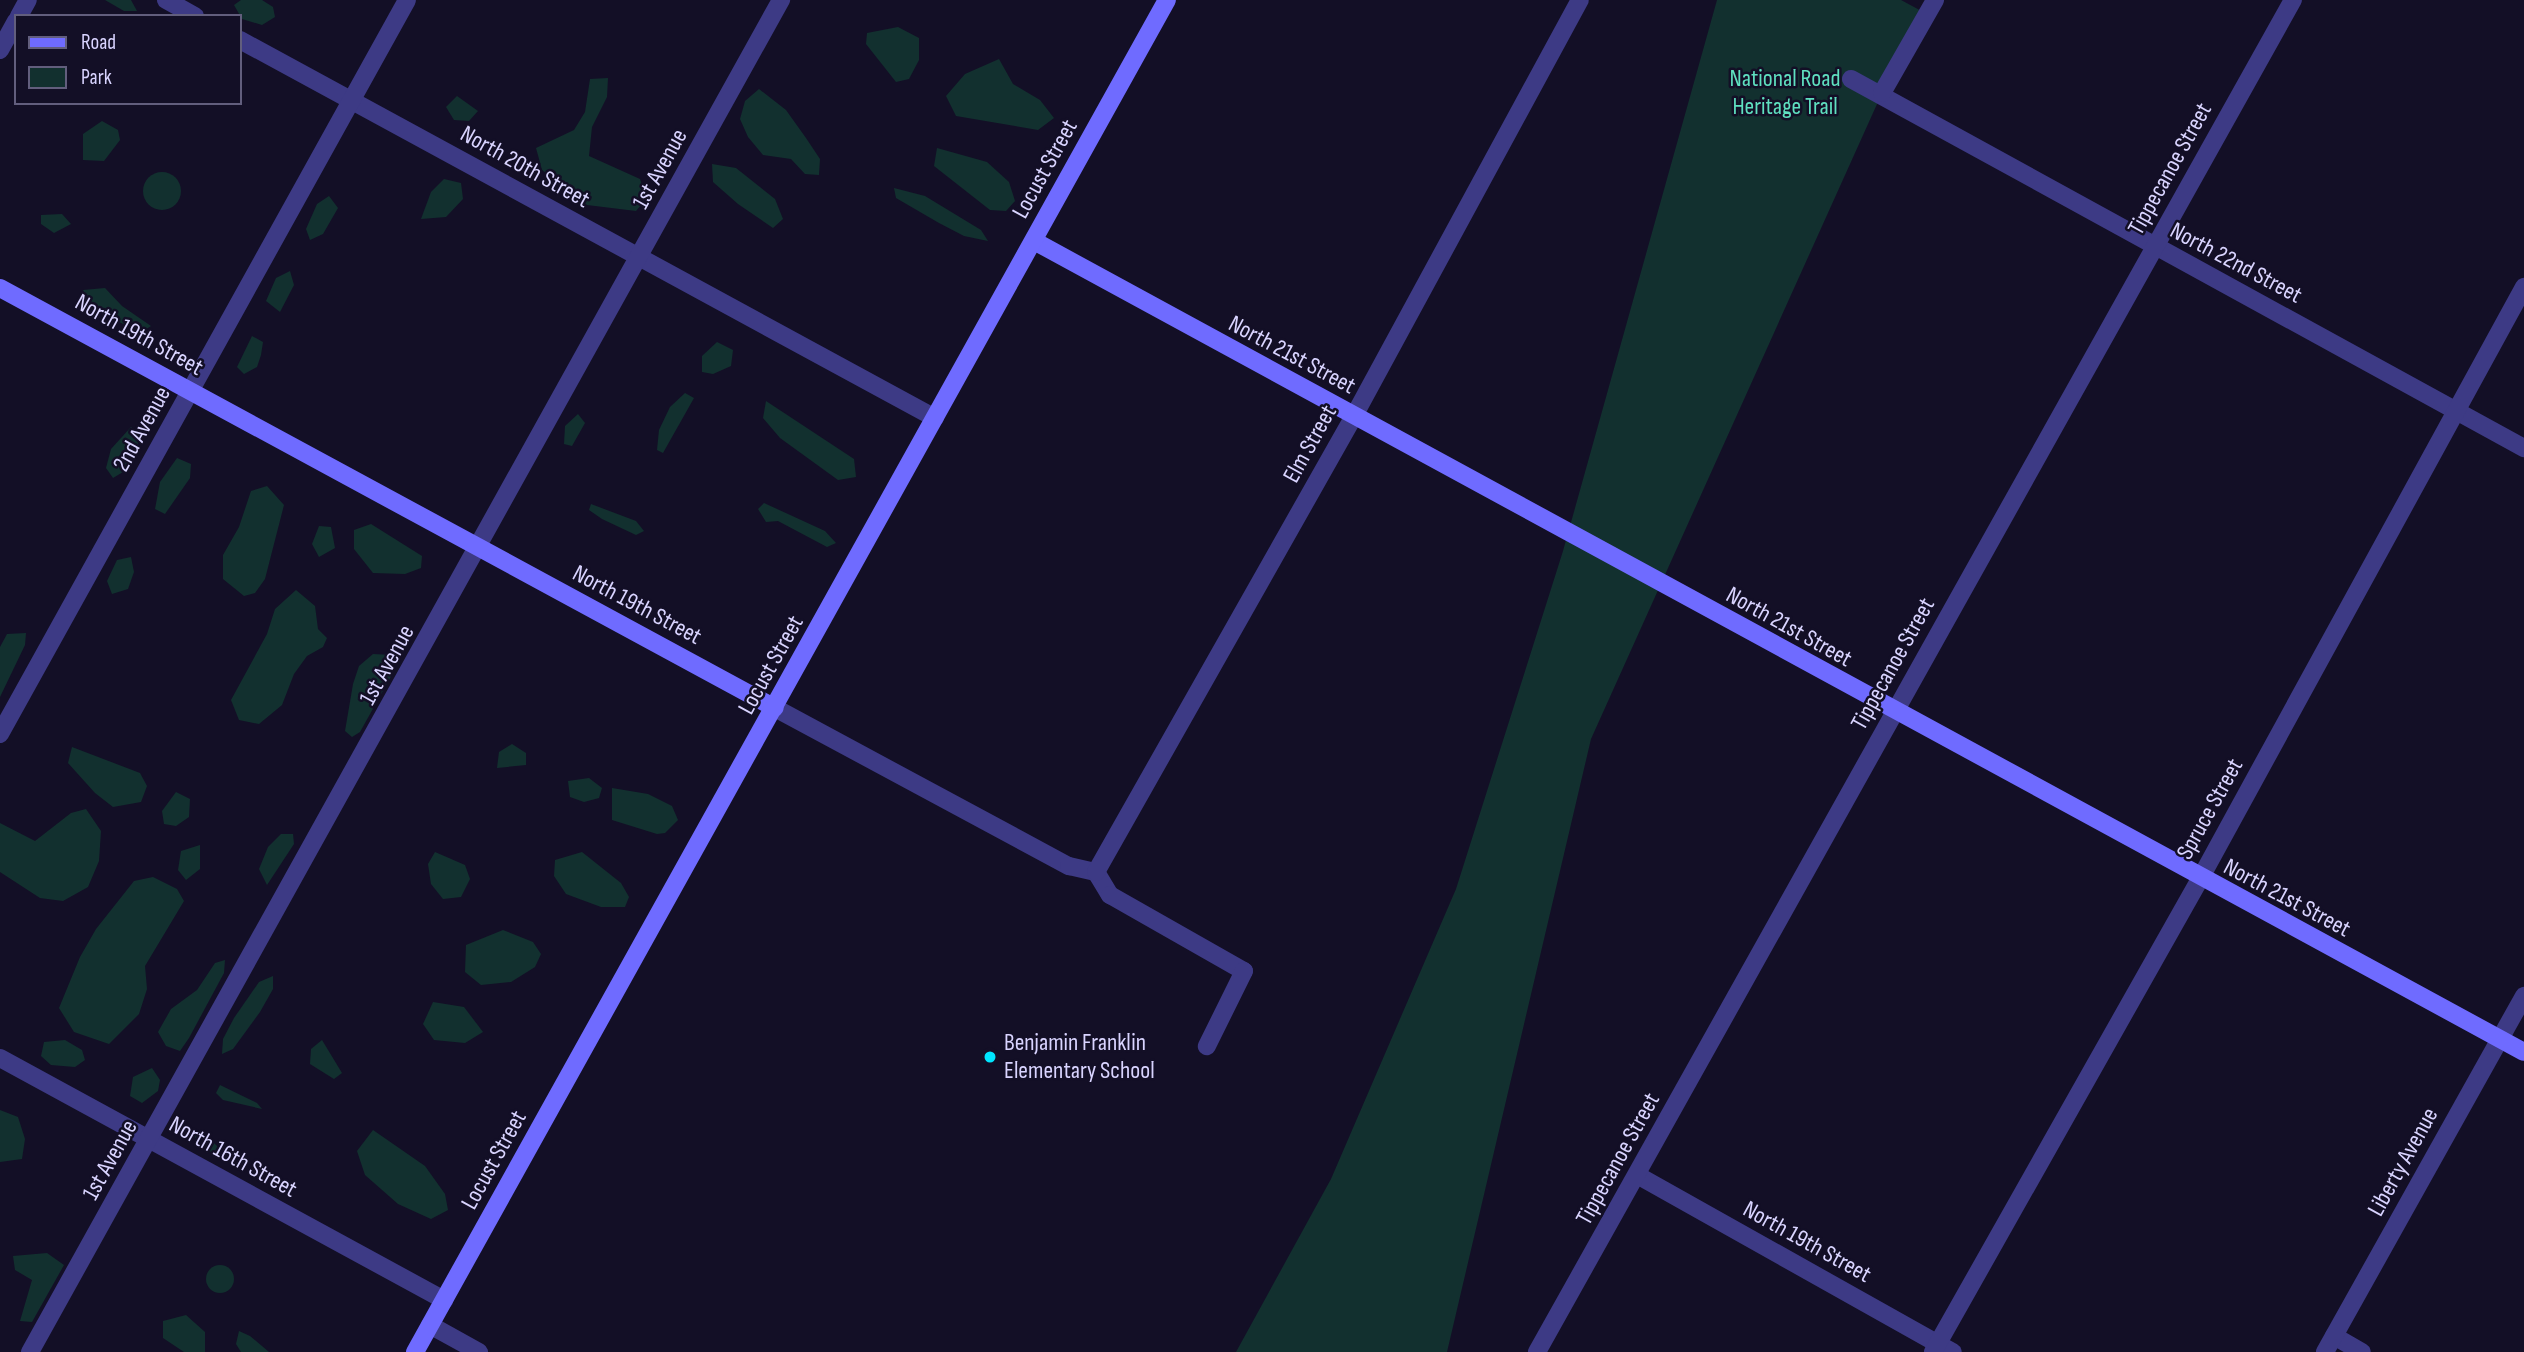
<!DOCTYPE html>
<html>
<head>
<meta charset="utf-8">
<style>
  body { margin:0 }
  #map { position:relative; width:2524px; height:1352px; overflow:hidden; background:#130f26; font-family:"Sofia Sans Condensed",sans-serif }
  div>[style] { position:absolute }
  .green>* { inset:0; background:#12302f }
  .round { border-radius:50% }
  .street>* { height:18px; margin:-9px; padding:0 9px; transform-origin:9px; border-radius:9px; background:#3d3a85 }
  .secondary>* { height:18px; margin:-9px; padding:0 9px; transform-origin:9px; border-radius:9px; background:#6f6bff }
  .dots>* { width:19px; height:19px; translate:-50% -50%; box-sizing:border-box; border:4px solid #130f26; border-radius:50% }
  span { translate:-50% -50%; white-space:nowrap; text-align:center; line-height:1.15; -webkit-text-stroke:5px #130f26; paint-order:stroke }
  .park-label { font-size:24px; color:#5fe0c0 }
  .street-label { font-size:24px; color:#d9d4ff }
  .poi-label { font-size:24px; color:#d9d4ff }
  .left { translate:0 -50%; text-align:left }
  .legend { position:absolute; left:14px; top:14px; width:228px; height:91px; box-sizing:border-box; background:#130f26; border:2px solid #625e7d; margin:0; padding:9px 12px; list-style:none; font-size:21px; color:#d9d4ff }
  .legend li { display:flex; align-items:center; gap:14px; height:35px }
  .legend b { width:35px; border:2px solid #625e7d }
</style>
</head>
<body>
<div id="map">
  <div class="green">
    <i style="clip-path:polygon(105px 0,131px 0,137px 11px,124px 11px)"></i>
    <i style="clip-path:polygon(241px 0,262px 0,273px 7px,275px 17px,262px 25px,242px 19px,234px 5px)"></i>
    <i style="clip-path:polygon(1717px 0,1901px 0,1927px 14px,1882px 93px,1591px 739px,1447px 1352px,1236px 1352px,1331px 1179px,1456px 889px,1563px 551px)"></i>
    <i style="clip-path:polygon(898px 27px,919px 38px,919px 60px,909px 79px,896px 82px,866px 44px,867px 33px)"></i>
    <i style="clip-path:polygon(999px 59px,1013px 84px,1040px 100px,1054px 118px,1038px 130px,956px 116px,946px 96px,965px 74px)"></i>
    <i style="clip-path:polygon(608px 78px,607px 97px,592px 127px,589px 156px,640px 179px,647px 198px,636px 211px,587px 205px,542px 170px,536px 148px,574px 130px,585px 112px,590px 79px)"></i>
    <i style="clip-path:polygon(759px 89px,786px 110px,806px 138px,820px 159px,819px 175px,805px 174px,791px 159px,763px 155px,748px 137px,740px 119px,745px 101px)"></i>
    <i style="clip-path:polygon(457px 96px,478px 111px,469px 121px,454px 120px,446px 107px)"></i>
    <i style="clip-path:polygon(102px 121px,118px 130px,120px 140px,104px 161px,83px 160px,83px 134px)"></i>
    <i style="clip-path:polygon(937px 148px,987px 162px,1009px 182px,1015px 201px,1006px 211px,990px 210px,934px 166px)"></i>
    <i style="clip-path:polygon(712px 164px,736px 168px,775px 199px,783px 219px,773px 228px,738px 204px,713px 182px)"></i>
    <i class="round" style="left:143px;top:172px;width:38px;height:38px"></i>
    <i style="clip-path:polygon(444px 179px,461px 183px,463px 199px,446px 217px,421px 219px,431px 192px)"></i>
    <i style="clip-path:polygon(894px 188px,925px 196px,981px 230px,988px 241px,964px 236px,939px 223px,896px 198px)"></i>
    <i style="clip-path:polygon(329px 196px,338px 208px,323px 234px,310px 240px,306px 229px,317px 204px)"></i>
    <i style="clip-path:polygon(62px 214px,71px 224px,54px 233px,41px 224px,41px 215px)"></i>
    <i style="clip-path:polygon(290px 271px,294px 285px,280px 312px,266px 301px,276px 278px)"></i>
    <i style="clip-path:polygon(105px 288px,122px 306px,151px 326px,140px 333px,93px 308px,83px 290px)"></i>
    <i style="clip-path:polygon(252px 336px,263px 342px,261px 355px,257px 367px,244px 374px,237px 367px)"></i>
    <i style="clip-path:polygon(717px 342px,733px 350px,731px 366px,713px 374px,702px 372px,702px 356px)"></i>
    <i style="clip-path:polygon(685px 393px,694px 398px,663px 453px,657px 450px,659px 430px,670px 407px)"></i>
    <i style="clip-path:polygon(766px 401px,854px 459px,856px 477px,838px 480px,780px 438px,763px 418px)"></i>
    <i style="clip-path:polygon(578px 414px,585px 423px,572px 446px,564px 444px,565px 426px)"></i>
    <i style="clip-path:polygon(131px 427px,140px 434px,136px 453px,128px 469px,113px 478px,106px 468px,111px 449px)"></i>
    <i style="clip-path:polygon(177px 458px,191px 464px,190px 478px,165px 514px,155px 509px,160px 482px)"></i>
    <i style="clip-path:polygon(267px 486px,284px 505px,265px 579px,255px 593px,244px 596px,223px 579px,223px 555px,239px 527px,251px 491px)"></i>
    <i style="clip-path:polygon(764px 503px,825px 531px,836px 543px,827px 547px,778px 521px,766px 522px,758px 509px)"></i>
    <i style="clip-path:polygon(591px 504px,636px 521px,644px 531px,636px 535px,602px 519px,589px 510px)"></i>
    <i style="clip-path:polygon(371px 524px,422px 556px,421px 568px,405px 574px,373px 573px,354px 549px,354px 530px)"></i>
    <i style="clip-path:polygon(319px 526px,331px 527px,335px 548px,319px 557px,312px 544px)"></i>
    <i style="clip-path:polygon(131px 557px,134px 572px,128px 589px,112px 594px,107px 581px,117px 560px)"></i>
    <i style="clip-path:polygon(296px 590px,315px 606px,318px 629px,327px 638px,323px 647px,307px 656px,294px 674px,282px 705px,259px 724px,239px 720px,231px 700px,267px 634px,275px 609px)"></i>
    <i style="clip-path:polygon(26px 633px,25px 645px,0 697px,0 647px,7px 634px)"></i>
    <i style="clip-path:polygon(373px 654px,392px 655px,394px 671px,360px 732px,352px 737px,345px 731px,353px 684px,359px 666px)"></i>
    <i style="clip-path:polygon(512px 744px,526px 753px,526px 765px,497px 768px,499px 752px)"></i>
    <i style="clip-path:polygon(72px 747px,140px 773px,147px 786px,141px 802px,113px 807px,95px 793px,68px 763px)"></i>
    <i style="clip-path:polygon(589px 778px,602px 788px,599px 798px,584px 802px,570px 797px,568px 781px)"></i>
    <i style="clip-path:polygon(612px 788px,648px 794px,672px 806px,678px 820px,665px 833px,657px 834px,612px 820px)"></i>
    <i style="clip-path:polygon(176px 792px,190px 799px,189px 817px,176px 826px,164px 824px,162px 811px)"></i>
    <i style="clip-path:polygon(86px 809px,101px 831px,99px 861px,88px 887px,63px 901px,40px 898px,0 872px,0 823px,35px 841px,71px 813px)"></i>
    <i style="clip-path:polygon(281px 834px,293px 834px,294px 844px,267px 885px,259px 869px,268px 847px)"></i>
    <i style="clip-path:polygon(200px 845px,200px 869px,186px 880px,178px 870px,181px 851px)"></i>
    <i style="clip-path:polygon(435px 852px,465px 865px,470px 879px,461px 897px,443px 899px,431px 884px,428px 864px)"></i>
    <i style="clip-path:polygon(582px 852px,621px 883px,629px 897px,625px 907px,601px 907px,566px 894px,554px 876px,555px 860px)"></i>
    <i style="clip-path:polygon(153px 877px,177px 889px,184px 901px,145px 966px,147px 989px,139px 1014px,109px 1044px,74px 1032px,59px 1008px,80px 957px,96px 929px,134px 881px)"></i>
    <i style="clip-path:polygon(503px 930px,533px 942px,541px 954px,535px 967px,511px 982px,481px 985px,465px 972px,466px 945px)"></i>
    <i style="clip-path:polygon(225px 960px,224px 973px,189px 1038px,180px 1051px,166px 1046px,158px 1032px,171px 1009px,197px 990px,215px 963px)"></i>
    <i style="clip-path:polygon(273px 976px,273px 989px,260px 1012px,233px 1049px,222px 1054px,223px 1039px,234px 1018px,259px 982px)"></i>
    <i style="clip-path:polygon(433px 1002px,464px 1007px,483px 1032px,465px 1043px,434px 1040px,423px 1024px)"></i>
    <i style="clip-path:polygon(65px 1040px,82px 1050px,85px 1060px,75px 1067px,51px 1065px,41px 1056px,44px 1042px)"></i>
    <i style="clip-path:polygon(322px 1040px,342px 1073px,334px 1079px,310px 1064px,311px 1049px)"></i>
    <i style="clip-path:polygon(152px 1068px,160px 1080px,158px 1091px,142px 1103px,130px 1096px,133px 1077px)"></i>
    <i style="clip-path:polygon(220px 1085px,257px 1103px,262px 1109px,223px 1100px,216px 1093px)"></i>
    <i style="clip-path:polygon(0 1110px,18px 1117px,25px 1139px,22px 1159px,0 1162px)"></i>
    <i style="clip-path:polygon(186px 1129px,202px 1131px,228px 1157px,211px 1152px)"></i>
    <i style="clip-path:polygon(373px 1130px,425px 1166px,445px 1194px,448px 1210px,431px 1219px,398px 1204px,365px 1175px,357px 1151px)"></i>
    <i style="clip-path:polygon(47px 1253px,64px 1265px,32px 1322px,20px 1321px,32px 1280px,15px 1270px,13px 1256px)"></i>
    <i class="round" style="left:206px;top:1265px;width:28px;height:28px"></i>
    <i style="clip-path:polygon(186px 1315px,205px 1332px,205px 1352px,184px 1352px,163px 1338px,163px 1321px)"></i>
    <i style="clip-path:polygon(239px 1331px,250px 1336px,269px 1352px,241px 1352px,236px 1344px)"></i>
  </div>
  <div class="street">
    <i style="left:166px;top:0;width:33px;rotate:29deg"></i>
    <i style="left:19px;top:16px;width:18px;rotate:-61deg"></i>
    <i style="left:240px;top:40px;width:791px;rotate:28.54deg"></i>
    <i style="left:0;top:50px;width:33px;rotate:-61deg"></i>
    <i style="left:1851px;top:79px;width:768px;rotate:28.74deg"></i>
    <i style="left:1882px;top:93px;width:107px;rotate:-60.3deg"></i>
    <i style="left:775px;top:708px;width:334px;rotate:28.3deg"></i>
    <i style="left:1069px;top:866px;width:28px;rotate:13deg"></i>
    <i style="left:1096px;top:872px;width:27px;rotate:59deg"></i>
    <i style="left:1110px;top:895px;width:154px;rotate:29.6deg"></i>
    <i style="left:1244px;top:971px;width:84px;rotate:116.3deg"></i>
    <i style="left:0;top:734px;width:839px;rotate:-60.99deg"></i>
    <i style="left:1096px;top:872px;width:524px;rotate:-60.5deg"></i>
    <i style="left:1354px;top:416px;width:473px;rotate:-61.5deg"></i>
    <i style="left:0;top:1058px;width:506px;rotate:28.59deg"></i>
    <i style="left:1637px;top:1175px;width:362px;rotate:29.3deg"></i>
    <i style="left:430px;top:1325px;width:56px;rotate:28.9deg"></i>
    <i style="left:2334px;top:1336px;width:32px;rotate:30deg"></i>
    <i style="left:30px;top:1352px;width:1547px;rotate:-60.95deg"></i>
    <i style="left:1537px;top:1352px;width:1549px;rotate:-60.79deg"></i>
    <i style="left:1933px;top:1352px;width:543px;rotate:-60.56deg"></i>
    <i style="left:2200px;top:879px;width:675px;rotate:-61.31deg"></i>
    <i style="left:2325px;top:1352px;width:408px;rotate:-60.8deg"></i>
  </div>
  <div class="secondary">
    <i style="left:1034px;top:241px;width:1696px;rotate:28.56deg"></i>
    <i style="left:0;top:288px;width:881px;rotate:28.45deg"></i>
    <i style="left:415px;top:1352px;width:1547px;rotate:-60.92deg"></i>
  </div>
  <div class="dots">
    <i style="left:990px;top:1057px;background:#00e5ff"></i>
  </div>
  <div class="park-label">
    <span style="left:1785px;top:93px">National Road<br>Heritage Trail</span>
  </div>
  <div class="street-label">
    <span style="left:525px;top:167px;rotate:29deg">North 20th Street</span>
    <span style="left:660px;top:169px;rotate:-61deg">1st Avenue</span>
    <span style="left:1045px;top:169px;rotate:-61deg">Locust Street</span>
    <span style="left:2170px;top:169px;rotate:-61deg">Tippecanoe Street</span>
    <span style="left:2236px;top:263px;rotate:28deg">North 22nd Street</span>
    <span style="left:139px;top:335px;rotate:29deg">North 19th Street</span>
    <span style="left:1292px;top:355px;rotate:28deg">North 21st Street</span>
    <span style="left:142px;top:429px;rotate:-61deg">2nd Avenue</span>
    <span style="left:1310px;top:444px;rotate:-61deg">Elm Street</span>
    <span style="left:637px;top:605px;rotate:28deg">North 19th Street</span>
    <span style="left:1789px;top:627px;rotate:29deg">North 21st Street</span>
    <span style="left:1893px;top:664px;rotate:-61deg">Tippecanoe Street</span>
    <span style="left:387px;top:665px;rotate:-61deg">1st Avenue</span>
    <span style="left:771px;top:665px;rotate:-61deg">Locust Street</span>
    <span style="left:2210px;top:809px;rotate:-61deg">Spruce Street</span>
    <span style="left:2287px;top:898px;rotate:28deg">North 21st Street</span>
    <span style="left:233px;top:1157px;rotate:29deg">North 16th Street</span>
    <span style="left:1618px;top:1159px;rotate:-61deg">Tippecanoe Street</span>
    <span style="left:110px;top:1160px;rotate:-61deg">1st Avenue</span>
    <span style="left:494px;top:1160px;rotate:-61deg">Locust Street</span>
    <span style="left:2403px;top:1162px;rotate:-61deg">Liberty Avenue</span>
    <span style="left:1807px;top:1242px;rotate:29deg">North 19th Street</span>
  </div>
  <div class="poi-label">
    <span class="left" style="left:1004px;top:1057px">Benjamin Franklin<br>Elementary School</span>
  </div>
  <ul class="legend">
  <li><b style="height:9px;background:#6f6bff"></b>Road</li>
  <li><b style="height:19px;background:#12302f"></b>Park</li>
  </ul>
</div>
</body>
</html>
